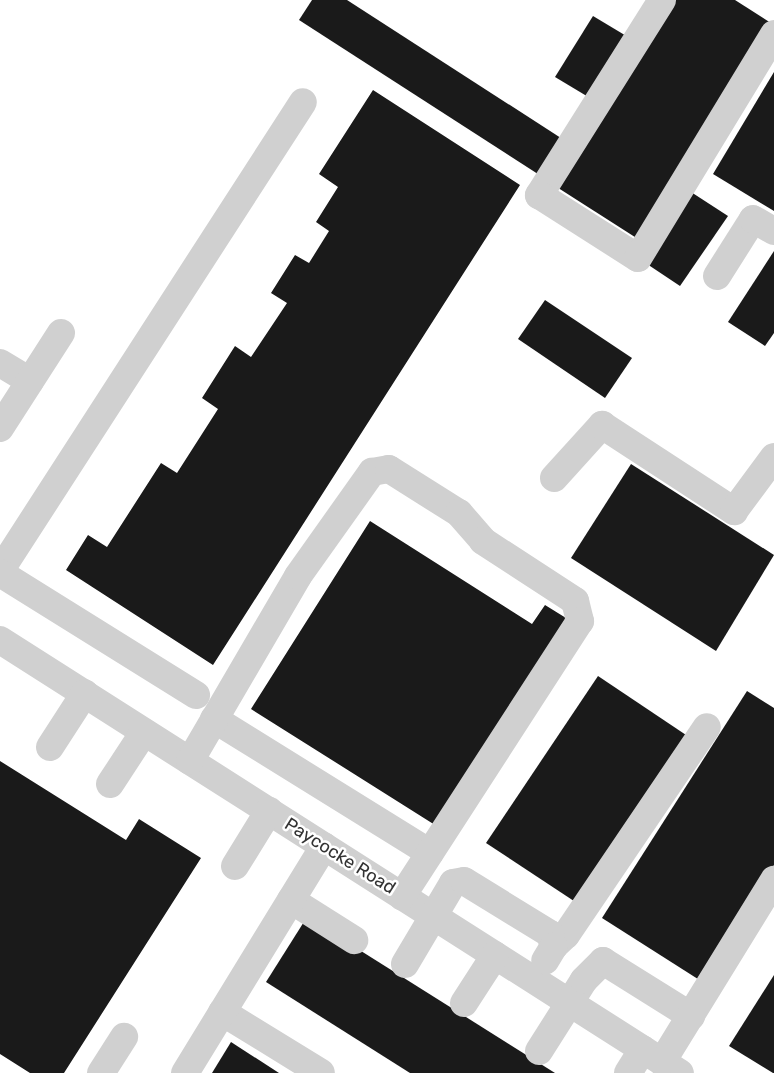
<!DOCTYPE html>
<html>
<head>
<meta charset="utf-8">
<style>
  body { margin:0 }
  #map { position:relative; width:774px; height:1073px; overflow:hidden; background:#fff; font-family:Rubik,sans-serif }
  div>[style] { position:absolute }
  .building>* { inset:0; background:#1a1a1a }
  .minor>* { height:28px; margin:-14px; padding:0 14px; transform-origin:14px; border-radius:14px; background:#d0d0d0 }
  span { translate:-50% -50%; white-space:nowrap; text-align:center; line-height:1.15; -webkit-text-stroke:5px #fff; paint-order:stroke }
  .street-label { font-size:18px; color:#333 }
</style>
</head>
<body>
<div id="map">
  <div class="building">
    <i style="clip-path:polygon(312px 0,347px 0,564px 140px,541px 176px,299px 20px)"></i>
    <i style="clip-path:polygon(670px 0,735px 0,774px 25px,638px 239px,552px 184px)"></i>
    <i style="clip-path:polygon(593px 16px,628px 37px,590px 98px,555px 77px)"></i>
    <i style="clip-path:polygon(774px 72px,774px 211px,713px 174px)"></i>
    <i style="clip-path:polygon(373px 90px,520px 185px,213px 665px,66px 570px,88px 535px,107px 547px,161px 463px,177px 473px,218px 409px,202px 398px,235px 346px,251px 357px,287px 303px,271px 293px,295px 255px,309px 263px,329px 231px,316px 222px,338px 187px,319px 174px)"></i>
    <i style="clip-path:polygon(691px 192px,728px 216px,680px 286px,644px 262px)"></i>
    <i style="clip-path:polygon(774px 251px,774px 333px,765px 346px,728px 322px)"></i>
    <i style="clip-path:polygon(545px 300px,632px 358px,605px 398px,518px 339px)"></i>
    <i style="clip-path:polygon(631px 464px,774px 555px,716px 651px,571px 558px)"></i>
    <i style="clip-path:polygon(370px 521px,532px 624px,545px 605px,566px 618px,435px 825px,251px 709px)"></i>
    <i style="clip-path:polygon(598px 676px,695px 741px,583px 907px,486px 843px)"></i>
    <i style="clip-path:polygon(747px 691px,774px 708px,774px 865px,701px 981px,602px 918px)"></i>
    <i style="clip-path:polygon(0 761px,126px 840px,139px 819px,201px 858px,64px 1073px,30px 1073px,0 1054px)"></i>
    <i style="clip-path:polygon(307px 917px,555px 1073px,410px 1073px,266px 982px)"></i>
    <i style="clip-path:polygon(774px 975px,774px 1073px,773px 1073px,729px 1046px)"></i>
    <i style="clip-path:polygon(231px 1042px,279px 1073px,212px 1073px)"></i>
  </div>
  <div class="minor">
    <i style="left:662px;top:0;width:231px;rotate:122.2deg"></i>
    <i style="left:539px;top:195px;width:117px;rotate:32.5deg"></i>
    <i style="left:638px;top:258px;width:262px;rotate:-58.7deg"></i>
    <i style="left:717px;top:276px;width:67px;rotate:-57.7deg"></i>
    <i style="left:753px;top:219px;width:24px;rotate:30deg"></i>
    <i style="left:0;top:363px;width:35px;rotate:31deg"></i>
    <i style="left:0;top:428px;width:113px;rotate:-57.3deg"></i>
    <i style="left:554px;top:478px;width:72px;rotate:-47.8deg"></i>
    <i style="left:602px;top:425px;width:158px;rotate:33.1deg"></i>
    <i style="left:734px;top:511px;width:67px;rotate:-53.5deg"></i>
    <i style="left:0;top:571px;width:558px;rotate:-57.14deg"></i>
    <i style="left:0;top:573px;width:231px;rotate:31.9deg"></i>
    <i style="left:0;top:640px;width:806px;rotate:32.49deg"></i>
    <i style="left:214px;top:719px;width:254px;rotate:31.8deg"></i>
    <i style="left:50px;top:747px;width:64px;rotate:-57.1deg"></i>
    <i style="left:190px;top:761px;width:214px;rotate:-59.7deg"></i>
    <i style="left:298px;top:576px;width:128px;rotate:-54.6deg"></i>
    <i style="left:372px;top:472px;width:17px;rotate:-10deg"></i>
    <i style="left:389px;top:469px;width:83px;rotate:32.2deg"></i>
    <i style="left:459px;top:513px;width:37px;rotate:49deg"></i>
    <i style="left:483px;top:541px;width:110px;rotate:33.1deg"></i>
    <i style="left:575px;top:601px;width:21px;rotate:76deg"></i>
    <i style="left:580px;top:621px;width:328px;rotate:122.9deg"></i>
    <i style="left:110px;top:784px;width:62px;rotate:-56.8deg"></i>
    <i style="left:235px;top:866px;width:65px;rotate:-58.3deg"></i>
    <i style="left:291px;top:900px;width:75px;rotate:32.4deg"></i>
    <i style="left:554px;top:946px;width:16px;rotate:-43deg"></i>
    <i style="left:566px;top:935px;width:251px;rotate:-55.9deg"></i>
    <i style="left:405px;top:964px;width:94px;rotate:-59.3deg"></i>
    <i style="left:453px;top:883px;width:11px;rotate:-10deg"></i>
    <i style="left:464px;top:881px;width:101px;rotate:31.6deg"></i>
    <i style="left:550px;top:934px;width:13px;rotate:72deg"></i>
    <i style="left:554px;top:946px;width:17px;rotate:121deg"></i>
    <i style="left:464px;top:1003px;width:57px;rotate:-57.1deg"></i>
    <i style="left:222px;top:1012px;width:116px;rotate:31.6deg"></i>
    <i style="left:539px;top:1051px;width:84px;rotate:-57.6deg"></i>
    <i style="left:584px;top:980px;width:27px;rotate:-45deg"></i>
    <i style="left:603px;top:961px;width:104px;rotate:32deg"></i>
    <i style="left:662px;top:1062px;width:214px;rotate:-58.4deg"></i>
    <i style="left:101px;top:1073px;width:43px;rotate:-57.4deg"></i>
    <i style="left:185px;top:1073px;width:266px;rotate:-58.5deg"></i>
    <i style="left:628px;top:1073px;width:28px;rotate:-58deg"></i>
  </div>
  <div class="street-label">
    <span style="left:340px;top:856px;rotate:32deg">Paycocke Road</span>
  </div>
</div>
</body>
</html>
